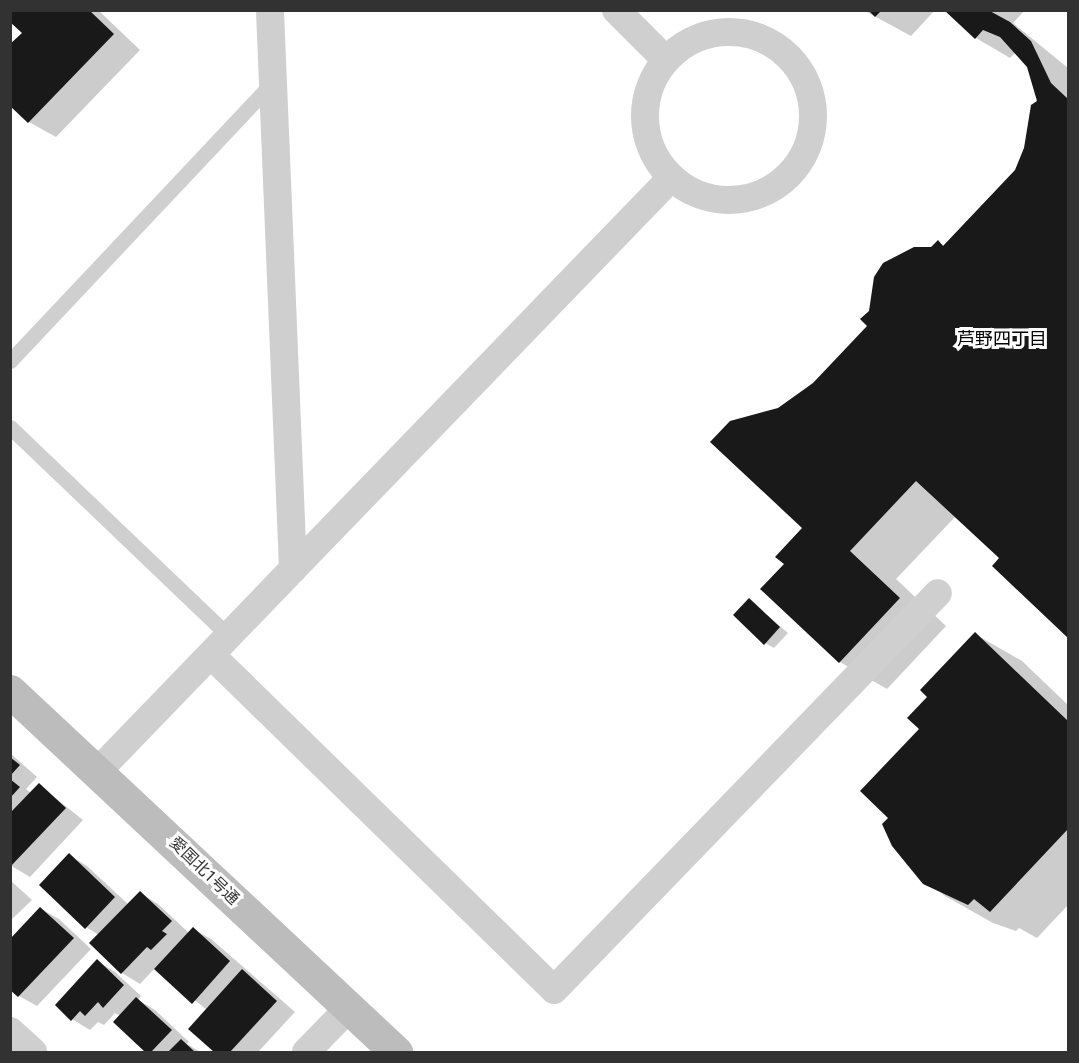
<!DOCTYPE html>
<html>
<head>
<meta charset="utf-8">
<style>
  body { margin:0 }
  #map { position:relative; width:1079px; height:1063px; overflow:hidden; background:#fff; font-family:Roboto,"Noto Sans JP",sans-serif }
  div>[style] { position:absolute }
  .shadow>* { inset:0; background:#0003 }
  .building>* { inset:0; background:#191919 }
  .lane>* { height:15px; margin:-7.5px; padding:0 7.5px; transform-origin:7.5px; border-radius:7.5px; background:#cfcfcf }
  .street>* { height:28px; margin:-14px; padding:0 14px; transform-origin:14px; border-radius:14px; background:#cfcfcf }
  .street>.ring { margin:-14px; padding:0; box-sizing:content-box; background:none; border:28px solid #cfcfcf; border-radius:50% }
  .secondary>* { height:33px; margin:-16.5px; padding:0 16.5px; transform-origin:16.5px; border-radius:16.5px; background:#bcbcbc }
  span { translate:-50% -50%; white-space:nowrap; text-align:center; line-height:1.15; -webkit-text-stroke:6px #fff; paint-order:stroke }
  .street-label { font-size:16px; color:#323232 }
  .neighbourhood-label { font-size:18px; color:#000 }
  .frame { position:absolute; inset:0; border:12px solid #323232; pointer-events:none }
</style>
</head>
<body>
<div id="map">
  <div class="shadow">
    <i style="clip-path:polygon(10px 10px,98px 10px,140px 50px,56px 137px,29px 122px,24px 33px)"></i>
    <i style="clip-path:polygon(863px 10px,935px 10px,911px 36px)"></i>
    <i style="clip-path:polygon(947px 10px,1025px 10px,1013px 23px,1068px 68px,1068px 636px,994px 566px,1001px 558px,956px 516px,896px 579px,946px 626px,887px 689px,840px 662px,762px 589px,786px 564px,804px 528px,779px 410px,814px 384px,870px 326px,932px 248px,938px 242px,945px 246px,1016px 171px,1025px 148px,1033px 105px,1038px 99px,1028px 66px,1017px 51px,1010px 58px,976px 38px)"></i>
    <i style="clip-path:polygon(749px 600px,788px 633px,774px 648px,765px 643px)"></i>
    <i style="clip-path:polygon(975px 634px,1022px 661px,1068px 705px,1068px 905px,1037px 938px,1019px 928px,1016px 931px,993px 923px,945px 896px,907px 865px,884px 824px,891px 818px,929px 697px)"></i>
    <i style="clip-path:polygon(10px 753px,37px 777px,26px 789px,31px 793px,39px 785px,83px 820px,30px 877px,10px 865px,14px 811px,10px 809px)"></i>
    <i style="clip-path:polygon(69px 855px,87px 866px,129px 905px,140px 893px,158px 904px,189px 933px,193px 929px,211px 939px,295px 1012px,258px 1052px,216px 1052px,190px 1029px,207px 1010px,155px 968px,140px 984px,122px 973px,91px 943px,99px 935px,86px 927px)"></i>
    <i style="clip-path:polygon(10px 880px,32px 900px,10px 921px)"></i>
    <i style="clip-path:polygon(41px 909px,59px 919px,91px 949px,37px 1006px,19px 996px)"></i>
    <i style="clip-path:polygon(97px 961px,115px 972px,141px 996px,138px 1000px,155px 1010px,189px 1042px,187px 1044px,200px 1052px,147px 1052px,115px 1022px,121px 1016px,115px 1013px,104px 1025px,98px 1022px,90px 1030px,72px 1019px)"></i>
  </div>
  <div class="building">
    <i style="clip-path:polygon(10px 10px,89px 10px,114px 34px,28px 123px,10px 106px,10px 44px,22px 33px,10px 22px)"></i>
    <i style="clip-path:polygon(868px 10px,882px 10px,875px 17px)"></i>
    <i style="clip-path:polygon(944px 10px,988px 10px,1010px 22px,1031px 41px,1051px 83px,1068px 99px,1068px 638px,992px 566px,999px 558px,916px 481px,850px 551px,900px 598px,839px 663px,760px 589px,784px 564px,775px 557px,802px 528px,710px 442px,730px 421px,778px 408px,813px 383px,867px 326px,860px 319px,869px 311px,874px 277px,883px 263px,914px 247px,931px 247px,938px 240px,943px 246px,1015px 170px,1024px 148px,1031px 105px,1037px 101px,1027px 67px,1000px 37px,983px 30px,975px 39px)"></i>
    <i style="clip-path:polygon(749px 598px,780px 627px,764px 645px,733px 615px)"></i>
    <i style="clip-path:polygon(975px 632px,1068px 721px,1068px 829px,990px 912px,974px 899px,968px 905px,923px 884px,892px 846px,882px 824px,888px 818px,860px 791px,919px 729px,907px 718px,927px 697px,920px 690px)"></i>
    <i style="clip-path:polygon(10px 757px,20px 765px,10px 776px)"></i>
    <i style="clip-path:polygon(10px 779px,20px 787px,10px 798px)"></i>
    <i style="clip-path:polygon(39px 783px,66px 808px,10px 867px,10px 813px)"></i>
    <i style="clip-path:polygon(69px 853px,115px 897px,85px 929px,39px 885px)"></i>
    <i style="clip-path:polygon(140px 891px,172px 921px,162px 931px,167px 934px,151px 950px,147px 947px,121px 974px,89px 943px)"></i>
    <i style="clip-path:polygon(40px 907px,74px 938px,18px 997px,10px 990px,10px 939px)"></i>
    <i style="clip-path:polygon(193px 927px,230px 961px,192px 1004px,154px 969px)"></i>
    <i style="clip-path:polygon(97px 959px,124px 985px,103px 1008px,98px 1002px,85px 1016px,80px 1011px,71px 1021px,55px 1005px)"></i>
    <i style="clip-path:polygon(242px 969px,277px 1001px,230px 1052px,214px 1052px,188px 1029px)"></i>
    <i style="clip-path:polygon(136px 997px,172px 1030px,151px 1052px,145px 1052px,113px 1022px)"></i>
    <i style="clip-path:polygon(181px 1039px,195px 1052px,168px 1052px)"></i>
  </div>
  <div class="lane">
    <i style="left:10px;top:361px;width:381px;rotate:-46.7deg"></i>
    <i style="left:10px;top:427px;width:304px;rotate:43.7deg"></i>
  </div>
  <div class="street">
    <i style="left:616px;top:10px;width:69px;rotate:45deg"></i>
    <i class="ring" style="left:645px;top:32px;width:140px;height:140px"></i>
    <i style="left:293px;top:569px;width:544px;rotate:-45.97deg"></i>
    <i style="left:211px;top:655px;width:479px;rotate:44.3deg"></i>
    <i style="left:554px;top:990px;width:552px;rotate:-45.95deg"></i>
    <i style="left:99px;top:770px;width:279px;rotate:-46deg"></i>
    <i style="left:293px;top:569px;width:559px;rotate:-92.36deg"></i>
    <i style="left:10px;top:1031px;width:31px;rotate:42deg"></i>
    <i style="left:306px;top:1052px;width:60px;rotate:-45.7deg"></i>
  </div>
  <div class="secondary">
    <i style="left:10px;top:691px;width:529px;rotate:43.08deg"></i>
  </div>
  <div class="street-label">
    <span style="left:204px;top:871px;rotate:44deg">愛国北1号通</span>
  </div>
  <div class="neighbourhood-label">
    <span style="left:1002px;top:339px">芦野四丁目</span>
  </div>
  <div class="frame"></div>
</div>
</body>
</html>
